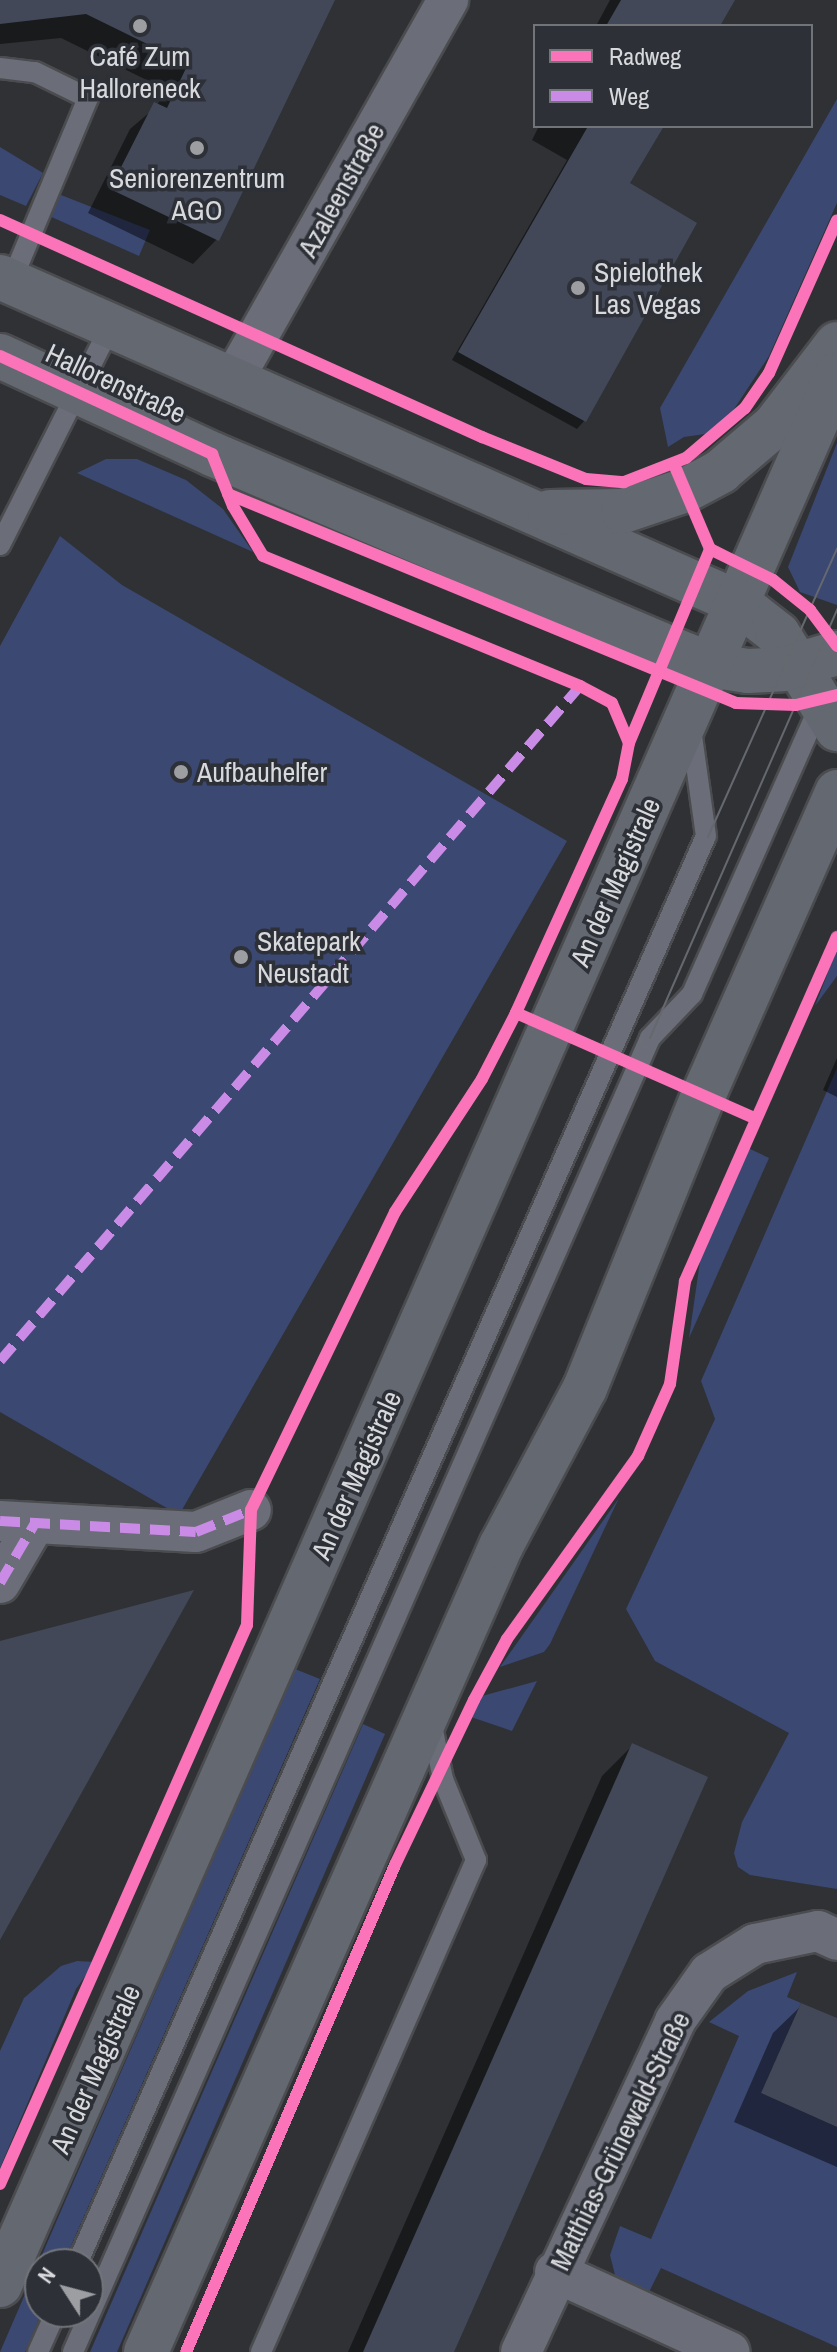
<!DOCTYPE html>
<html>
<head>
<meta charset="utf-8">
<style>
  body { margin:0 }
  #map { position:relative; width:837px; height:2352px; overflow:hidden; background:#2f3135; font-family:"Archivo Narrow",sans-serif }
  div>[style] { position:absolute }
  .green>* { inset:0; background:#3a4872 }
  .shadow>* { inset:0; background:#0007 }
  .building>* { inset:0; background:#424858 }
  .roads { filter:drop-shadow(2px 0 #4b4c4f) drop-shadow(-2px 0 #4b4c4f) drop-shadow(0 2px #4b4c4f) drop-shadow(0 -2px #4b4c4f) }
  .lane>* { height:20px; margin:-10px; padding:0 10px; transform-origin:10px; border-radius:10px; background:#6b6e78 }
  .street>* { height:40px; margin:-20px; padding:0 20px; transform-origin:20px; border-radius:20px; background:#6b6e78 }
  .secondary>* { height:44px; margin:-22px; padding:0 22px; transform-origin:22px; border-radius:22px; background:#646871 }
  .tram>* { height:2px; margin:-1px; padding:0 1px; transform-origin:1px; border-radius:1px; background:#65686e }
  .quiet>* { height:10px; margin-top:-5px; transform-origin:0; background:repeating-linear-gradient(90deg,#ca8be6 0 20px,transparent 0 30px) }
  .cycleway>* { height:12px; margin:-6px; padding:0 6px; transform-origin:6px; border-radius:6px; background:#fb73b8 }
  .dots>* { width:22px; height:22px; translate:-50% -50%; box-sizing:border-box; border:4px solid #2d3037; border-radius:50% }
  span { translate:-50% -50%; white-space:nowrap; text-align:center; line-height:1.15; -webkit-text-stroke:7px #2d3037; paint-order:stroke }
  .poi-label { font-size:28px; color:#d7d9dd }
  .left { translate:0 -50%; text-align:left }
  .street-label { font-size:28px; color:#d7d9dd }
  .legend { position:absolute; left:533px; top:24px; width:280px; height:104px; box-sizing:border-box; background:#2d3037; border:2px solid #717479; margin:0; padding:10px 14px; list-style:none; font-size:24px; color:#d7d9dd }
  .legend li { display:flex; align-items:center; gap:16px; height:40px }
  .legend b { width:40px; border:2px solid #717479 }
  .north { position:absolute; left:24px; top:2248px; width:80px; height:80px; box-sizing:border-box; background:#2d3037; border:2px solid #717479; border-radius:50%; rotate:306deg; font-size:22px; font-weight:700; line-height:32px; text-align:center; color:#d7d9dd }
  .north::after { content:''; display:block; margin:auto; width:28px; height:36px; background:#9c9ea2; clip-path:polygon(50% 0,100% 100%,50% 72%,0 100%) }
</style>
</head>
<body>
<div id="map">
  <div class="green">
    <i style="clip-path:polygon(837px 99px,837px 203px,769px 356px,719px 432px,684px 437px,668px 447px,660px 408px)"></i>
    <i style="clip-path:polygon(0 147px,43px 173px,26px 206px,0 195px)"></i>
    <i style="clip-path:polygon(56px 193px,150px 230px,139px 256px,47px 215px)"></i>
    <i style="clip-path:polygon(837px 443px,837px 605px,800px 592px,788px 567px)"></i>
    <i style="clip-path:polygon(106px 459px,137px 459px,186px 480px,223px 509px,253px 552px,77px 473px)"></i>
    <i style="clip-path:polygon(60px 536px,122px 585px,567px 841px,179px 1515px,0 1412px,0 646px)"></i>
    <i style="clip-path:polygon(837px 951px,837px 976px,815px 1006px,830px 967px)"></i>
    <i style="clip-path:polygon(837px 1068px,837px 1889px,750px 1875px,738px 1867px,734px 1853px,742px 1822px,789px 1733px,655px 1661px,626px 1609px,715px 1419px,701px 1381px)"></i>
    <i style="clip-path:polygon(748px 1148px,769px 1158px,689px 1338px,700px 1261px)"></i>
    <i style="clip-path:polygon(619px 1498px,550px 1644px,544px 1652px,500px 1667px)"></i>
    <i style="clip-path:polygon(295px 1669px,320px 1679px,63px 2264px,40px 2264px,42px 2312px,25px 2352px,0 2352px)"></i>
    <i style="clip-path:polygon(537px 1681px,512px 1731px,471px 1717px,482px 1696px)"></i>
    <i style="clip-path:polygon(363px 1724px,385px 1734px,117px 2352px,90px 2352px)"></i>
    <i style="clip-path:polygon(77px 1961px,95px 1962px,76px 1989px,0 2168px,0 2051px,24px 1998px,61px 1966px)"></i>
    <i style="clip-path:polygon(797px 1972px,787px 1997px,801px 2003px,761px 2093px,837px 2127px,837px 2347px,661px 2268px,647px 2296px,616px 2279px,610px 2255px,620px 2226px,651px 2239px,739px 2036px,709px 2022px,748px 1991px)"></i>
  </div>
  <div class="shadow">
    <i style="clip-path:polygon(0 0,333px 0,217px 239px,193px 264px,88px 213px,130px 129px,157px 106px,165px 89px,61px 38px,0 44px)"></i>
    <i style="clip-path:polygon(610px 0,733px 0,718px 26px,596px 26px)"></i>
    <i style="clip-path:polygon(539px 126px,662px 126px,628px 184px,584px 421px,577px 429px,452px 360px,567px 160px,532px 140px)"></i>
    <i style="clip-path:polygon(837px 1058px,837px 1097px,823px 1090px)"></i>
    <i style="clip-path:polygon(632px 1746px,452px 2352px,348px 2352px,602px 1776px)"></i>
    <i style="clip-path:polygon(802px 2005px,837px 2021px,837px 2167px,734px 2122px,773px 2033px)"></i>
  </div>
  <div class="building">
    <i style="clip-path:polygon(0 0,335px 0,219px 241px,110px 189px,154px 102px,167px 108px,188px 64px,86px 14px,0 24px)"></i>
    <i style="clip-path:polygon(621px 0,735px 0,720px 26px,606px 26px)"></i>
    <i style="clip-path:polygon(583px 126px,664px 126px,630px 183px,697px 223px,586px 422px,458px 352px,587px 128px)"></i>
    <i style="clip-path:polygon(194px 1590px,0 1940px,0 1641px)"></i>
    <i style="clip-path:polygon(632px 1743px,708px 1777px,454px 2352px,363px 2352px)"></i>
    <i style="clip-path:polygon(801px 2003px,837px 2018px,837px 2127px,761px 2093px)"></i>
  </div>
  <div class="roads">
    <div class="lane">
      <i style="left:0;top:68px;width:35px;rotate:7deg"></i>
      <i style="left:35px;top:72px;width:59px;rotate:26.1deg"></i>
      <i style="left:88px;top:98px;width:199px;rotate:112.7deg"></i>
      <i style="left:0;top:545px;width:246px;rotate:-63.2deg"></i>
      <i style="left:77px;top:2264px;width:1560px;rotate:-66.23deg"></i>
      <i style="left:706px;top:836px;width:108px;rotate:-98deg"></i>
      <i style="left:38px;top:2352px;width:44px;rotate:-65.8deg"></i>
      <i style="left:73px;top:2352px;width:1435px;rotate:-66.29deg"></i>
      <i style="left:650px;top:1038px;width:61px;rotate:-46.3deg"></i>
      <i style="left:692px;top:994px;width:316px;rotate:-66.1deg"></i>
      <i style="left:261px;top:2352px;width:537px;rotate:-66.4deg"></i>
      <i style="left:476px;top:1860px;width:87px;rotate:-112.2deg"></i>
      <i style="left:443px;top:1779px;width:59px;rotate:-101.7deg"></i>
    </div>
    <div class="street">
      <i style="left:233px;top:380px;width:437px;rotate:-60.5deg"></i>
      <i style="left:0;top:1521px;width:196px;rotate:3.2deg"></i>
      <i style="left:196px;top:1532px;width:59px;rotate:-21.8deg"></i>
      <i style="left:0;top:1583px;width:69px;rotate:-59.7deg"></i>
      <i style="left:555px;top:2272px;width:192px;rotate:24.6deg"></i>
      <i style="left:521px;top:2352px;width:365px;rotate:-65deg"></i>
      <i style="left:675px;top:2021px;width:59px;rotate:-54.7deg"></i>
      <i style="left:709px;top:1973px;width:54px;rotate:-32.2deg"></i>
      <i style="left:755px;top:1944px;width:64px;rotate:-11.7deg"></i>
      <i style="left:818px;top:1931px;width:21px;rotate:25deg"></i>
    </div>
    <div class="secondary">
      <i style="left:0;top:277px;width:805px;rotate:23.8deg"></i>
      <i style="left:737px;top:602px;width:52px;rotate:38deg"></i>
      <i style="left:778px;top:634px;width:112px;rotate:58.2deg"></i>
      <i style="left:0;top:356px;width:234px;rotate:24.8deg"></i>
      <i style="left:212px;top:454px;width:541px;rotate:22.96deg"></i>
      <i style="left:710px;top:665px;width:38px;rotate:9deg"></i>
      <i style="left:748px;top:671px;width:35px;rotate:-3deg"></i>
      <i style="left:783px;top:669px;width:56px;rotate:-16.5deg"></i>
      <i style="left:550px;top:512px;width:73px;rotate:-0.8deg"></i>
      <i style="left:623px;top:511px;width:66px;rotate:-18.4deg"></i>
      <i style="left:686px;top:490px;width:40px;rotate:-28deg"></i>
      <i style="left:721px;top:471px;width:71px;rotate:-40.4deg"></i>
      <i style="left:775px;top:425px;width:102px;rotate:-52.6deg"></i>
      <i style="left:0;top:2285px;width:2085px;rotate:-66.34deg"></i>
      <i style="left:146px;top:2352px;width:881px;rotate:-66.23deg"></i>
      <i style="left:501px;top:1546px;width:179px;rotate:-62deg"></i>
      <i style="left:585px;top:1388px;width:317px;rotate:-68deg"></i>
      <i style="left:704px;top:1094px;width:330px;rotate:-66.2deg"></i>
    </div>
  </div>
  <div class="tram">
    <i style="left:708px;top:837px;width:316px;rotate:-65.9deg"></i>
    <i style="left:650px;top:1038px;width:468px;rotate:-66.4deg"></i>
  </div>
  <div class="quiet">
    <i style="left:0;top:1361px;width:890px;rotate:-49.33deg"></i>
    <i style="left:0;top:1521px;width:196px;rotate:3.2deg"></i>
    <i style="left:196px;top:1532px;width:59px;rotate:-21.8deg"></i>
    <i style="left:0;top:1583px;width:69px;rotate:-59.7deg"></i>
  </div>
  <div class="cycleway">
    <i style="left:0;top:220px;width:529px;rotate:24.24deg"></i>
    <i style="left:482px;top:437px;width:112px;rotate:22deg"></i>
    <i style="left:586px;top:479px;width:38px;rotate:5deg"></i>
    <i style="left:624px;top:482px;width:66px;rotate:-21.2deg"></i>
    <i style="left:686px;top:458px;width:77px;rotate:-40.3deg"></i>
    <i style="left:745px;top:408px;width:42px;rotate:-55.6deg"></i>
    <i style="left:769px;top:373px;width:167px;rotate:-66deg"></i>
    <i style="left:0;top:356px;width:234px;rotate:24.8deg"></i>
    <i style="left:212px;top:454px;width:56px;rotate:68deg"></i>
    <i style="left:233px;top:506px;width:58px;rotate:59deg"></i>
    <i style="left:263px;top:556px;width:343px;rotate:22.3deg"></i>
    <i style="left:580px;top:686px;width:36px;rotate:28deg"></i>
    <i style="left:612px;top:703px;width:43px;rotate:67deg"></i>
    <i style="left:629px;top:743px;width:37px;rotate:101deg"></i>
    <i style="left:622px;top:779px;width:257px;rotate:114.4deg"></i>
    <i style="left:516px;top:1013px;width:74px;rotate:117.3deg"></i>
    <i style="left:482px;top:1079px;width:159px;rotate:123.2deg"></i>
    <i style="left:395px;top:1212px;width:331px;rotate:115.8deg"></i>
    <i style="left:251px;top:1510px;width:115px;rotate:92deg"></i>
    <i style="left:247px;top:1625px;width:611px;rotate:113.84deg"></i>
    <i style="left:228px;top:494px;width:549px;rotate:22.36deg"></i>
    <i style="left:736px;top:703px;width:60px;rotate:1.9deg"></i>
    <i style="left:796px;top:705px;width:42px;rotate:-13.7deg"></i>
    <i style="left:710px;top:549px;width:70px;rotate:26.2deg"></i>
    <i style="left:773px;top:580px;width:48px;rotate:39deg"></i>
    <i style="left:810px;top:610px;width:45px;rotate:53.1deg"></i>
    <i style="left:629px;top:743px;width:210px;rotate:-67.3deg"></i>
    <i style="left:710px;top:549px;width:92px;rotate:-113deg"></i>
    <i style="left:516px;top:1013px;width:260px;rotate:23.8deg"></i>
    <i style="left:186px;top:2352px;width:530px;rotate:-66.77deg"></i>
    <i style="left:395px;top:1865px;width:183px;rotate:-64.4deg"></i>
    <i style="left:474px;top:1700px;width:69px;rotate:-61.6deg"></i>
    <i style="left:507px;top:1639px;width:225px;rotate:-54.4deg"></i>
    <i style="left:638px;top:1456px;width:79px;rotate:-66deg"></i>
    <i style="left:670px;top:1384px;width:104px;rotate:-81.7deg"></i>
    <i style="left:685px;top:1281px;width:376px;rotate:-66.2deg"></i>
  </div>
  <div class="dots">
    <i style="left:140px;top:26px;background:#9c9ea2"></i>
    <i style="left:197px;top:148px;background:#9c9ea2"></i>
    <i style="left:578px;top:288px;background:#9c9ea2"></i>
    <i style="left:181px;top:772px;background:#9c9ea2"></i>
    <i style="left:241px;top:957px;background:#9c9ea2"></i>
  </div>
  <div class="poi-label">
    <span style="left:140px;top:72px">Café Zum<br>Halloreneck</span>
    <span style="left:197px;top:194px">Seniorenzentrum<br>AGO</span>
    <span class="left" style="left:594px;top:288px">Spielothek<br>Las Vegas</span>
    <span class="left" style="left:197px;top:772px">Aufbauhelfer</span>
    <span class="left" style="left:257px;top:957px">Skatepark<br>Neustadt</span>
  </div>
  <div class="street-label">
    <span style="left:341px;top:190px;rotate:-61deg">Azaleenstraße</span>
    <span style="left:116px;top:383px;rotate:25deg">Hallorenstraße</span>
    <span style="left:615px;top:882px;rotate:-66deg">An der Magistrale</span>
    <span style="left:356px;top:1475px;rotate:-66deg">An der Magistrale</span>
    <span style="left:95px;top:2069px;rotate:-66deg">An der Magistrale</span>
    <span style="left:620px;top:2141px;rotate:-64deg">Matthias-Grünewald-Straße</span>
  </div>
  <ul class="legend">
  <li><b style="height:10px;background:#fb73b8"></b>Radweg</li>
  <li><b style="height:10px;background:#ca8be6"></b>Weg</li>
  </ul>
  <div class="north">N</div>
</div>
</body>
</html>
